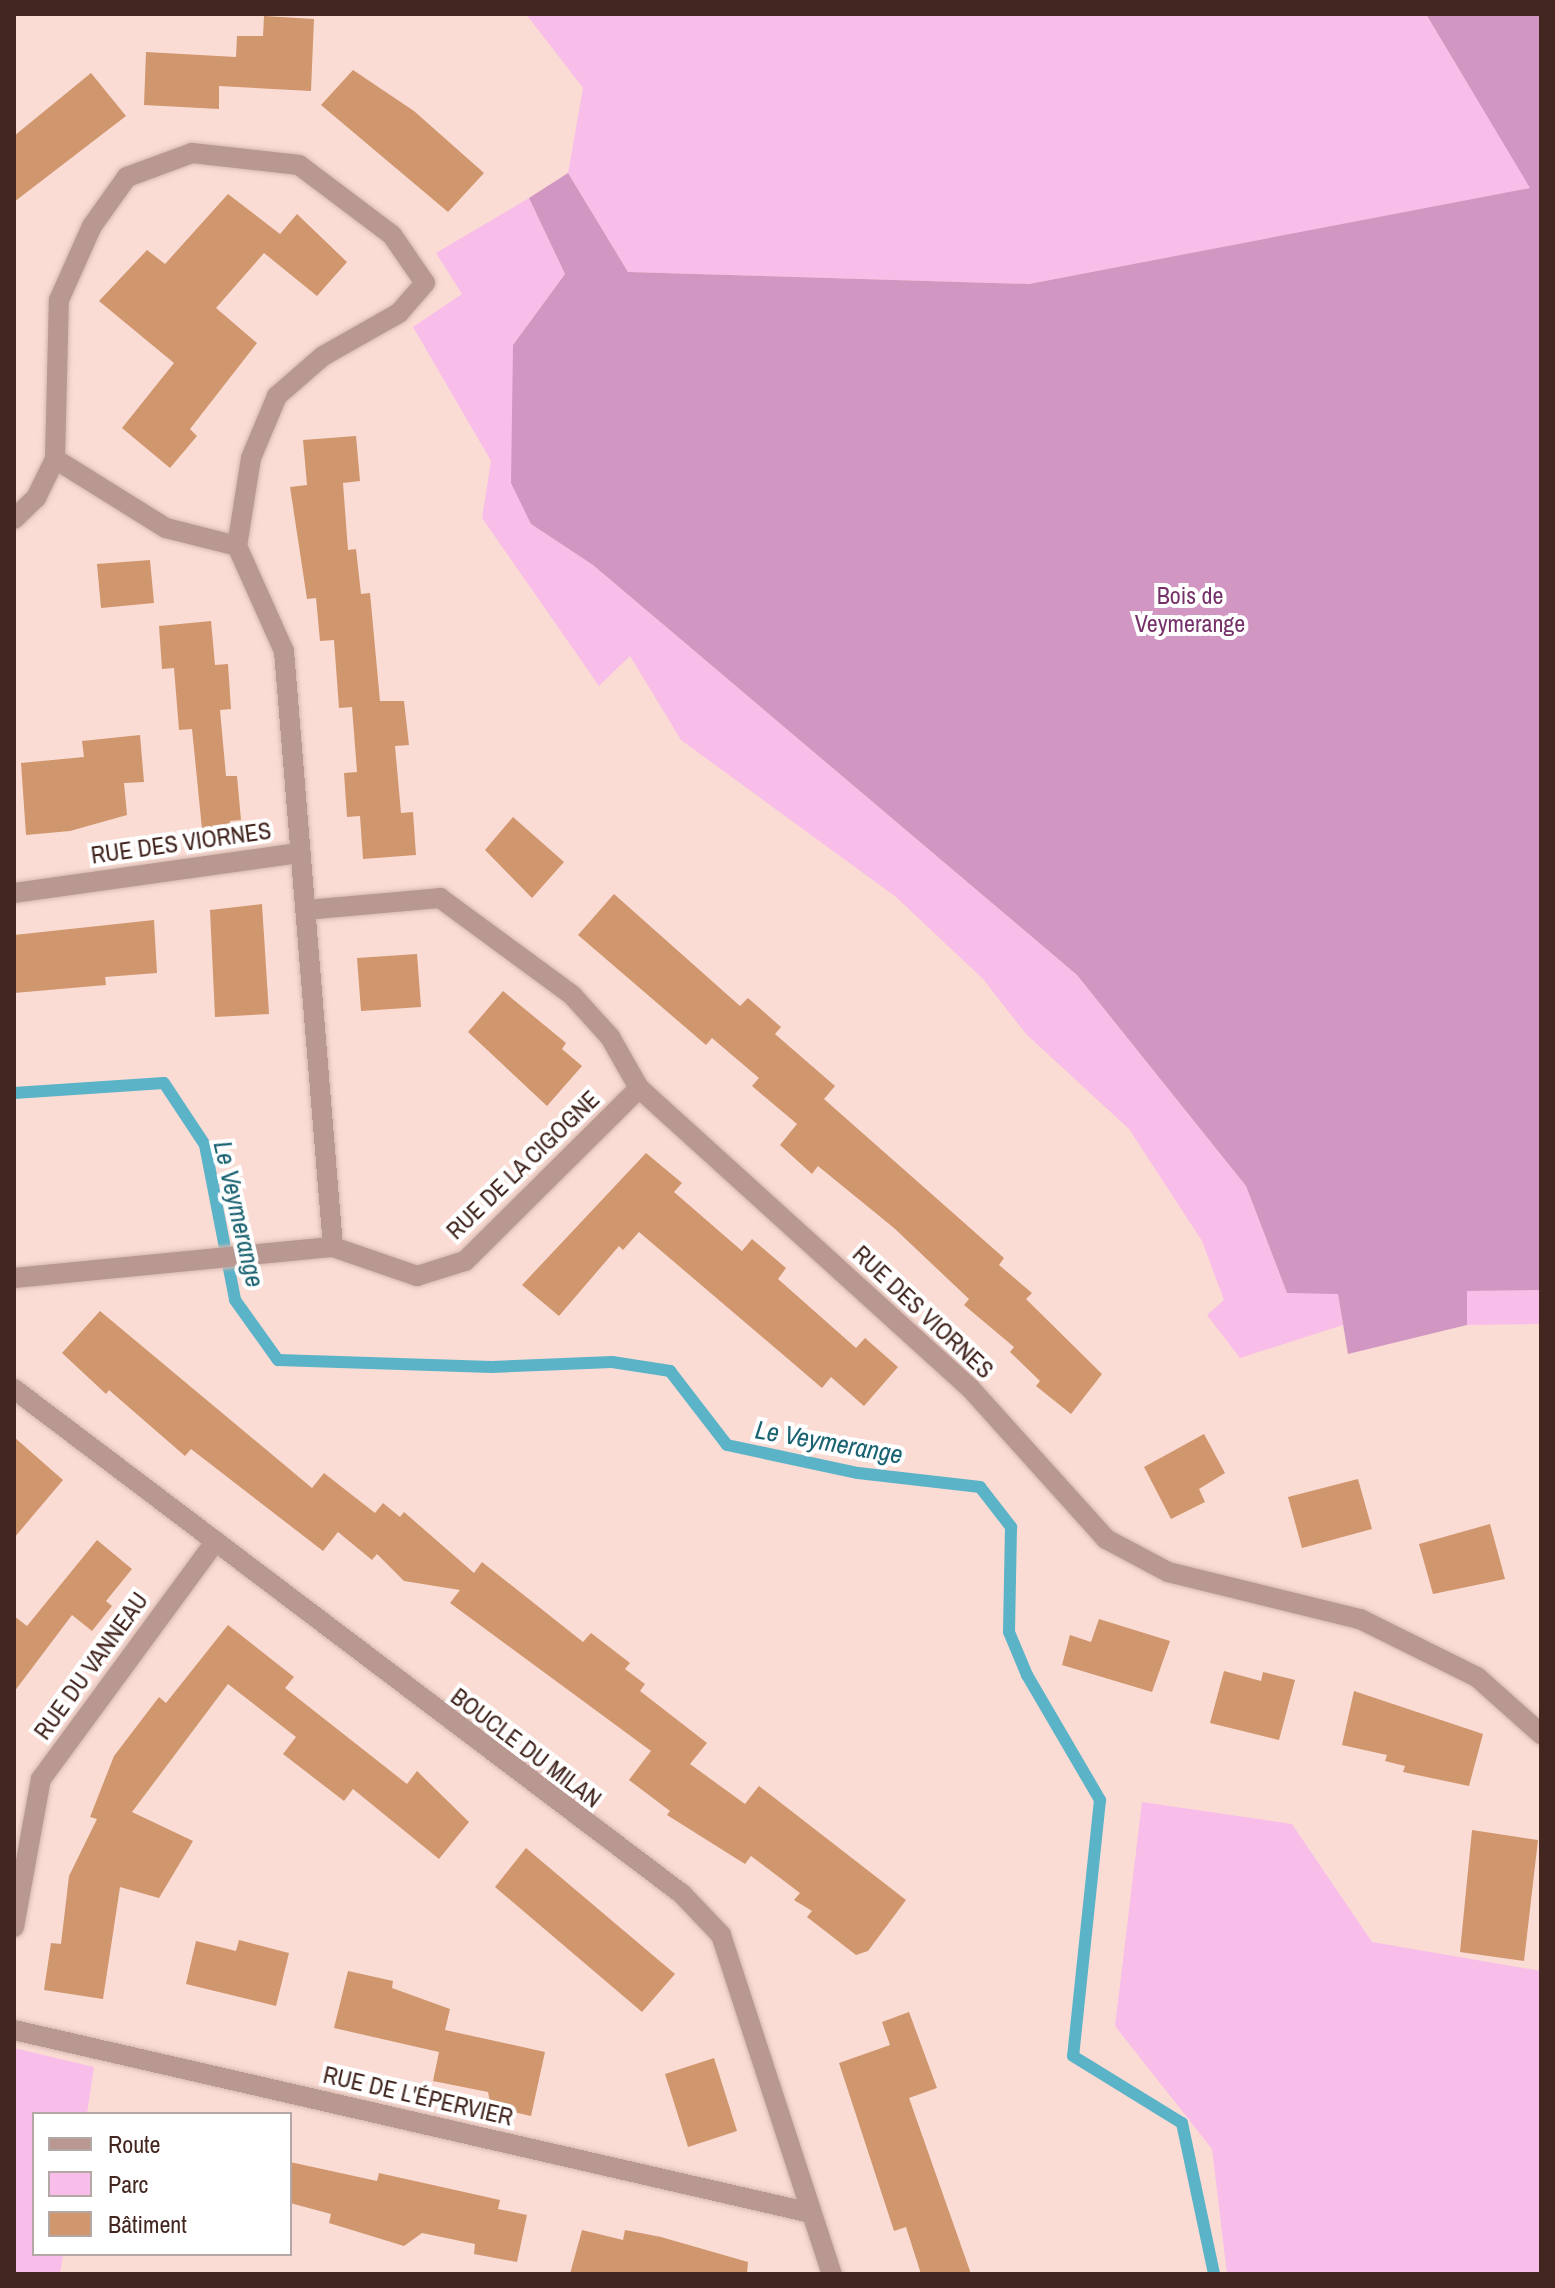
<!DOCTYPE html>
<meta charset="utf-8">
<style>
body{margin:0}
#map{position:relative;width:1555px;height:2288px;overflow:hidden;background:#fadcd4;font-family:"Archivo Narrow",sans-serif}
div>[style]{position:absolute}
[style*='--x']{left:calc(var(--x)*1px);top:calc(var(--y)*1px);width:calc(var(--w)*1px);rotate:calc(var(--a)*1deg)}
.green>*{inset:0;background:#f8bee9}
.forest>*{inset:0;background:#d197c2}
.stream>*{height:12px;margin:-6px;padding:0 6px;transform-origin:6px;border-radius:6px;background:#5bb3c8}
.building>*{inset:0;background:#d0966e}
.roads{filter:drop-shadow(0 0 2px #d5b8b0) drop-shadow(0 0 2px #d5b8b0)}
.minor>*{height:20px;margin:-10px;padding:0 10px;transform-origin:10px;border-radius:10px;background:#b89890}
span{translate:-50% -50%;white-space:nowrap;text-align:center;line-height:1.15;-webkit-text-stroke:8px #fff;paint-order:stroke}
.park-label{font-size:24px;color:#763168}
.street-label{font-size:24px;color:#42261f}
.water-label{font-size:26px;color:#1a6271;font-style:italic}
.frame{position:absolute;inset:0;border:16px solid #42261f;pointer-events:none}
.legend{position:absolute;left:32px;top:2112px;width:260px;height:144px;box-sizing:border-box;background:#fff;border:2px solid #b3a8a5;margin:0;padding:10px 14px;list-style:none;font-size:24px;color:#42261f}
.legend li{display:flex;align-items:center;gap:16px;height:40px}
.legend b{width:40px;border:2px solid #b3a8a5}
</style>
<div id="map">
<div class="green">
<div style="clip-path:polygon(526px 14px,1426px 14px,1531px 188px,1029px 284px,628px 272px,568px 173px,583px 88px)"></div>
<div style="clip-path:polygon(529px 198px,565px 274px,513px 345px,531px 524px,593px 565px,1077px 975px,1246px 1186px,1287px 1293px,1338px 1293px,1343px 1325px,1240px 1358px,1207px 1315px,1224px 1300px,1202px 1241px,1129px 1129px,1026px 1034px,983px 979px,896px 897px,681px 740px,630px 656px,599px 686px,482px 518px,491px 461px,413px 327px,462px 294px,436px 253px)"></div>
<div style="clip-path:polygon(1541px 1290px,1541px 1324px,1467px 1325px,1467px 1291px)"></div>
<div style="clip-path:polygon(1142px 1802px,1292px 1824px,1372px 1942px,1541px 1971px,1541px 2274px,1227px 2274px,1212px 2149px,1115px 2026px)"></div>
<div style="clip-path:polygon(14px 2048px,94px 2067px,87px 2114px,34px 2114px,34px 2254px,63px 2254px,60px 2274px,14px 2274px)"></div>
</div>
<div class="forest">
<div style="clip-path:polygon(1426px 14px,1541px 14px,1541px 1290px,1467px 1291px,1467px 1325px,1348px 1354px,1338px 1294px,1287px 1293px,1246px 1186px,1077px 975px,593px 565px,531px 524px,511px 483px,513px 345px,565px 274px,529px 198px,568px 173px,628px 272px,1029px 284px,1530px 188px)"></div>
</div>
<div class="stream">
<div style="--x:14;--y:1093;--w:150;--a:-3.8"></div>
<div style="--x:164;--y:1083;--w:74;--a:56.5"></div>
<div style="--x:205;--y:1145;--w:158;--a:79"></div>
<div style="--x:235;--y:1300;--w:74;--a:54.4"></div>
<div style="--x:278;--y:1360;--w:214;--a:1.9"></div>
<div style="--x:492;--y:1367;--w:120;--a:-2.4"></div>
<div style="--x:612;--y:1362;--w:59;--a:8.8"></div>
<div style="--x:670;--y:1371;--w:93;--a:52.4"></div>
<div style="--x:727;--y:1445;--w:134;--a:12.1"></div>
<div style="--x:858;--y:1473;--w:123;--a:6.5"></div>
<div style="--x:980;--y:1487;--w:51;--a:52.2"></div>
<div style="--x:1011;--y:1527;--w:105;--a:91.1"></div>
<div style="--x:1009;--y:1632;--w:47;--a:67.3"></div>
<div style="--x:1027;--y:1675;--w:145;--a:59.7"></div>
<div style="--x:1100;--y:1800;--w:257;--a:96"></div>
<div style="--x:1073;--y:2056;--w:128;--a:31.6"></div>
<div style="--x:1182;--y:2123;--w:154;--a:78"></div>
</div>
<div class="building">
<div style="clip-path:polygon(264px 16px,314px 19px,311px 91px,219px 86px,219px 109px,144px 105px,146px 52px,236px 57px,237px 36px,263px 36px)"></div>
<div style="clip-path:polygon(353px 70px,414px 111px,484px 173px,448px 212px,321px 105px)"></div>
<div style="clip-path:polygon(91px 73px,126px 116px,14px 202px,14px 136px)"></div>
<div style="clip-path:polygon(228px 194px,280px 234px,297px 214px,347px 262px,317px 296px,264px 253px,216px 308px,257px 343px,190px 429px,197px 436px,170px 468px,122px 428px,174px 363px,99px 301px,147px 250px,165px 264px)"></div>
<div style="clip-path:polygon(356px 436px,360px 481px,343px 483px,348px 550px,356px 549px,361px 594px,370px 593px,380px 701px,404px 701px,409px 745px,395px 746px,401px 813px,413px 812px,416px 855px,363px 859px,360px 816px,347px 817px,344px 773px,357px 772px,352px 707px,339px 708px,334px 640px,320px 641px,316px 598px,307px 599px,290px 487px,307px 485px,303px 440px)"></div>
<div style="clip-path:polygon(150px 560px,154px 603px,101px 608px,97px 564px)"></div>
<div style="clip-path:polygon(211px 621px,215px 665px,228px 664px,231px 709px,220px 710px,226px 776px,237px 776px,241px 820px,230px 821px,231px 836px,203px 839px,192px 729px,179px 730px,174px 668px,162px 669px,159px 626px)"></div>
<div style="clip-path:polygon(140px 735px,144px 782px,124px 783px,127px 815px,70px 831px,26px 835px,21px 763px,84px 757px,82px 741px)"></div>
<div style="clip-path:polygon(513px 817px,564px 862px,532px 898px,485px 850px)"></div>
<div style="clip-path:polygon(614px 894px,740px 1006px,748px 998px,781px 1027px,775px 1034px,835px 1086px,824px 1099px,1004px 1258px,999px 1265px,1032px 1293px,1026px 1299px,1102px 1374px,1071px 1414px,1036px 1386px,1040px 1381px,1010px 1352px,1014px 1347px,964px 1305px,969px 1299px,894px 1228px,818px 1166px,812px 1174px,780px 1145px,797px 1124px,752px 1086px,759px 1078px,712px 1038px,706px 1045px,578px 935px)"></div>
<div style="clip-path:polygon(262px 904px,269px 1014px,215px 1017px,210px 910px)"></div>
<div style="clip-path:polygon(154px 920px,157px 973px,105px 977px,106px 985px,14px 993px,14px 935px)"></div>
<div style="clip-path:polygon(417px 954px,421px 1007px,361px 1011px,357px 958px)"></div>
<div style="clip-path:polygon(503px 991px,566px 1043px,562px 1049px,582px 1066px,547px 1106px,468px 1032px)"></div>
<div style="clip-path:polygon(646px 1153px,682px 1183px,674px 1192px,742px 1251px,752px 1239px,786px 1268px,778px 1279px,856px 1348px,865px 1338px,898px 1367px,864px 1406px,831px 1377px,822px 1388px,639px 1232px,623px 1250px,619px 1246px,559px 1316px,522px 1285px)"></div>
<div style="clip-path:polygon(100px 1311px,312px 1488px,324px 1473px,375px 1513px,383px 1503px,400px 1517px,404px 1512px,474px 1573px,482px 1562px,583px 1642px,591px 1633px,630px 1663px,625px 1669px,645px 1684px,640px 1691px,707px 1743px,690px 1764px,745px 1804px,759px 1786px,906px 1900px,868px 1951px,856px 1955px,807px 1917px,812px 1911px,794px 1900px,800px 1893px,751px 1856px,745px 1864px,667px 1815px,670px 1811px,629px 1780px,651px 1751px,450px 1603px,460px 1590px,404px 1581px,377px 1554px,372px 1560px,338px 1532px,323px 1551px,191px 1449px,185px 1456px,109px 1390px,106px 1394px,62px 1353px)"></div>
<div style="clip-path:polygon(1204px 1434px,1225px 1473px,1199px 1489px,1205px 1502px,1171px 1519px,1144px 1467px)"></div>
<div style="clip-path:polygon(14px 1437px,63px 1480px,14px 1538px)"></div>
<div style="clip-path:polygon(1358px 1479px,1372px 1529px,1302px 1548px,1288px 1497px)"></div>
<div style="clip-path:polygon(1490px 1524px,1505px 1579px,1433px 1594px,1419px 1544px)"></div>
<div style="clip-path:polygon(97px 1540px,132px 1569px,106px 1601px,112px 1606px,92px 1631px,72px 1615px,14px 1692px,14px 1616px,27px 1626px)"></div>
<div style="clip-path:polygon(1099px 1619px,1170px 1641px,1152px 1692px,1062px 1665px,1070px 1635px,1091px 1642px)"></div>
<div style="clip-path:polygon(228px 1625px,294px 1677px,285px 1688px,407px 1784px,417px 1771px,469px 1822px,439px 1859px,353px 1789px,344px 1801px,283px 1754px,296px 1737px,228px 1684px,132px 1812px,193px 1841px,159px 1898px,120px 1887px,103px 1999px,44px 1990px,51px 1943px,61px 1944px,69px 1876px,97px 1819px,90px 1817px,114px 1756px,159px 1697px,166px 1703px)"></div>
<div style="clip-path:polygon(1224px 1671px,1261px 1681px,1263px 1672px,1295px 1680px,1279px 1740px,1210px 1723px)"></div>
<div style="clip-path:polygon(1354px 1691px,1483px 1734px,1469px 1786px,1403px 1772px,1405px 1766px,1385px 1761px,1387px 1755px,1342px 1745px)"></div>
<div style="clip-path:polygon(1472px 1830px,1538px 1840px,1524px 1961px,1460px 1952px)"></div>
<div style="clip-path:polygon(526px 1848px,675px 1974px,642px 2012px,495px 1887px)"></div>
<div style="clip-path:polygon(239px 1940px,289px 1953px,276px 2006px,186px 1984px,196px 1941px,236px 1951px)"></div>
<div style="clip-path:polygon(348px 1971px,393px 1981px,392px 1988px,450px 2009px,445px 2030px,545px 2052px,531px 2116px,491px 2107px,488px 2092px,433px 2081px,439px 2052px,334px 2028px)"></div>
<div style="clip-path:polygon(909px 2012px,937px 2088px,909px 2098px,971px 2274px,921px 2274px,906px 2227px,894px 2231px,839px 2063px,890px 2045px,882px 2022px)"></div>
<div style="clip-path:polygon(714px 2058px,737px 2131px,688px 2147px,665px 2074px)"></div>
<div style="clip-path:polygon(290px 2162px,377px 2181px,379px 2173px,500px 2200px,498px 2209px,527px 2215px,517px 2262px,474px 2254px,475px 2244px,422px 2233px,404px 2246px,329px 2223px,331px 2214px,290px 2203px)"></div>
<div style="clip-path:polygon(582px 2230px,623px 2240px,625px 2230px,661px 2237px,748px 2262px,747px 2274px,570px 2274px)"></div>
</div>
<div class="roads">
<div class="minor">
<div style="--x:55;--y:459;--w:131;--a:31.9"></div>
<div style="--x:166;--y:528;--w:73;--a:14.2"></div>
<div style="--x:14;--y:519;--w:30;--a:-44"></div>
<div style="--x:36;--y:498;--w:43;--a:-64"></div>
<div style="--x:55;--y:459;--w:159;--a:-88.6"></div>
<div style="--x:59;--y:300;--w:81;--a:-66"></div>
<div style="--x:92;--y:226;--w:60;--a:-54.5"></div>
<div style="--x:127;--y:177;--w:69;--a:-20.3"></div>
<div style="--x:192;--y:153;--w:108;--a:6.4"></div>
<div style="--x:299;--y:165;--w:116;--a:37"></div>
<div style="--x:392;--y:235;--w:58;--a:55.5"></div>
<div style="--x:425;--y:283;--w:40;--a:131"></div>
<div style="--x:399;--y:313;--w:87;--a:150.5"></div>
<div style="--x:323;--y:356;--w:61;--a:139"></div>
<div style="--x:277;--y:396;--w:67;--a:112.8"></div>
<div style="--x:251;--y:458;--w:89;--a:99"></div>
<div style="--x:237;--y:546;--w:115;--a:65.9"></div>
<div style="--x:284;--y:651;--w:598;--a:85.3"></div>
<div style="--x:14;--y:893;--w:288;--a:-8"></div>
<div style="--x:306;--y:910;--w:135;--a:-5.1"></div>
<div style="--x:440;--y:898;--w:164;--a:36.3"></div>
<div style="--x:572;--y:995;--w:57;--a:47.9"></div>
<div style="--x:610;--y:1037;--w:59;--a:60.4"></div>
<div style="--x:639;--y:1088;--w:448;--a:42.2"></div>
<div style="--x:971;--y:1389;--w:202;--a:48"></div>
<div style="--x:1106;--y:1539;--w:70;--a:28"></div>
<div style="--x:1168;--y:1572;--w:198;--a:13.8"></div>
<div style="--x:1360;--y:1619;--w:131;--a:26.4"></div>
<div style="--x:1477;--y:1677;--w:86;--a:41.7"></div>
<div style="--x:14;--y:1278;--w:321;--a:-5.6"></div>
<div style="--x:333;--y:1247;--w:89;--a:19"></div>
<div style="--x:417;--y:1276;--w:50;--a:-17.4"></div>
<div style="--x:465;--y:1261;--w:245;--a:-44.8"></div>
<div style="--x:14;--y:1389;--w:837;--a:37.09"></div>
<div style="--x:682;--y:1894;--w:57;--a:46.4"></div>
<div style="--x:721;--y:1935;--w:357;--a:71.9"></div>
<div style="--x:14;--y:1927;--w:150;--a:-79.7"></div>
<div style="--x:41;--y:1779;--w:295;--a:-53.7"></div>
<div style="--x:14;--y:2030;--w:818;--a:12.93"></div>
</div>
</div>
<div class="park-label">
<span style="left:1190px;top:610px">Bois de<br>Veymerange</span>
</div>
<div class="street-label">
<span style="left:181px;top:843px;rotate:-8deg">RUE DES VIORNES</span>
<span style="left:523px;top:1165px;rotate:-44deg">RUE DE LA CIGOGNE</span>
<span style="left:923px;top:1312px;rotate:43deg">RUE DES VIORNES</span>
<span style="left:91px;top:1666px;rotate:-54deg">RUE DU VANNEAU</span>
<span style="left:526px;top:1748px;rotate:37deg">BOUCLE DU MILAN</span>
<span style="left:418px;top:2096px;rotate:13deg">RUE DE L'ÉPERVIER</span>
</div>
<div class="water-label">
<span style="left:239px;top:1214px;rotate:77deg">Le Veymerange</span>
<span style="left:829px;top:1442px;rotate:10deg">Le Veymerange</span>
</div>
<div class="frame"></div>
<ul class="legend">
<li><b style="height:10px;background:#b89890"></b>Route</li>
<li><b style="height:22px;background:#f8bee9"></b>Parc</li>
<li><b style="height:22px;background:#d0966e"></b>Bâtiment</li>
</ul>
</div>
